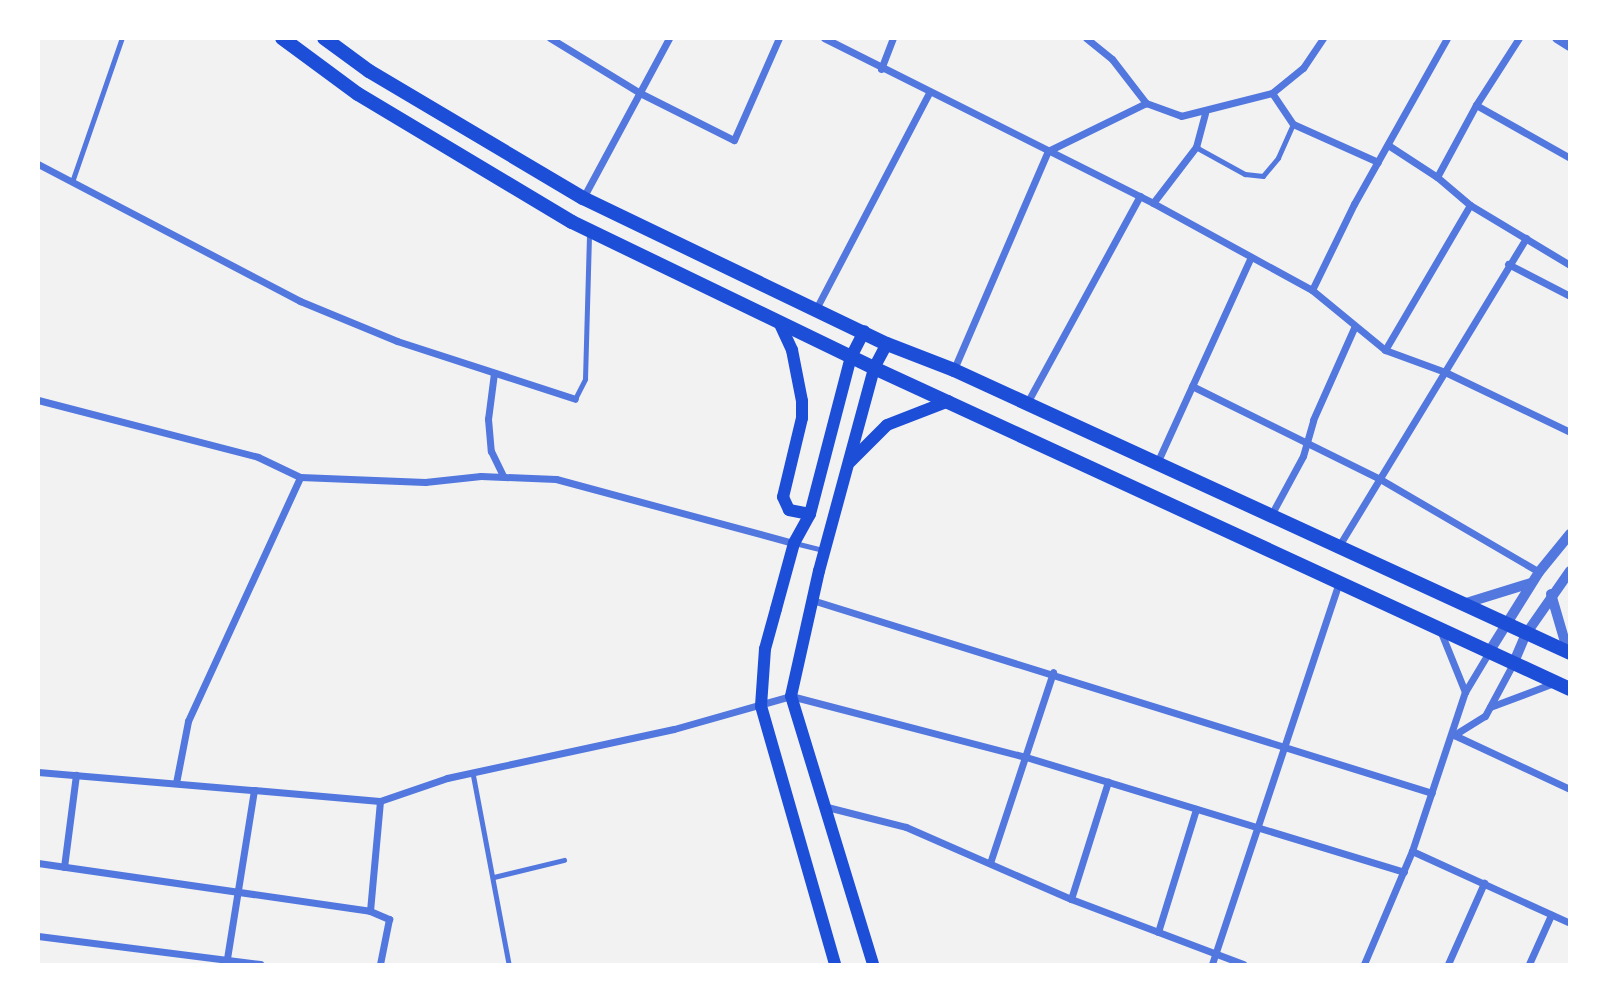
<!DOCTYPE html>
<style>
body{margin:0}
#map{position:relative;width:1608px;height:1003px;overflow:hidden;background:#f2f2f2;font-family:Overpass,sans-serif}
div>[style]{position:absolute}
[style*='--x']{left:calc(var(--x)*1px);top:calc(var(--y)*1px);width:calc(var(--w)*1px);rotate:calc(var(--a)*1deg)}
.service>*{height:4.5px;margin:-2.25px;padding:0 2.25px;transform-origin:2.25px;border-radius:2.25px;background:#5277de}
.minor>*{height:7px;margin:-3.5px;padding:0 3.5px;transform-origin:3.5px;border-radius:3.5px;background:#5277de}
.tertiary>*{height:10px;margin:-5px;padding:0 5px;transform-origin:5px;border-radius:5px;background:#5277de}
.secondary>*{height:12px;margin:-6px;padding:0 6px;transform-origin:6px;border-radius:6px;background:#1d4ed8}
.trunk>*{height:14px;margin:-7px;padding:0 7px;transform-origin:7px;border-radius:7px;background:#1d4ed8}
span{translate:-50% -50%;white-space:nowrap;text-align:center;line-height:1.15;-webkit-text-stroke:5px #fff;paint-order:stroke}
.frame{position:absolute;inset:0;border:40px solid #fff;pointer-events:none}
</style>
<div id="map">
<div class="service">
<div style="--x:1196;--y:147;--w:56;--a:28.9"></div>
<div style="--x:1245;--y:174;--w:18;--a:6"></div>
<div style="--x:1263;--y:176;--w:23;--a:-50"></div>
<div style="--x:1278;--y:158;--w:37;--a:-66"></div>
<div style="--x:72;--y:182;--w:152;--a:-70.9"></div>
<div style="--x:575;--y:399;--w:22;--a:-63"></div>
<div style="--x:585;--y:379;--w:144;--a:-88.4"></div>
<div style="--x:795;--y:543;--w:30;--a:14"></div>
<div style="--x:473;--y:773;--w:194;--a:79.3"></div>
<div style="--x:494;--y:877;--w:72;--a:-13.7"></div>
</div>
<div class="minor">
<div style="--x:550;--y:38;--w:105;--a:31.4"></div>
<div style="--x:640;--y:93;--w:105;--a:26.6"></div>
<div style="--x:734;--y:140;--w:111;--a:-66.2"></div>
<div style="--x:824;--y:38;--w:368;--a:26.6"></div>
<div style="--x:1153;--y:203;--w:181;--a:28.7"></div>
<div style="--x:1312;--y:290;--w:94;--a:39.4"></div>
<div style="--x:1385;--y:350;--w:64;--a:20.1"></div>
<div style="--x:1445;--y:372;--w:139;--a:25.6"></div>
<div style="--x:1086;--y:38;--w:33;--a:39"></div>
<div style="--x:1112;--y:59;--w:56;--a:52.3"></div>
<div style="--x:1146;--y:103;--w:37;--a:20"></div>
<div style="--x:1181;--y:116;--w:94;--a:-14.2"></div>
<div style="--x:1272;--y:93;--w:40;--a:-39"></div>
<div style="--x:1303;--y:68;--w:36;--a:-56"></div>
<div style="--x:881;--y:69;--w:33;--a:-69"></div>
<div style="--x:1272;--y:93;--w:37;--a:56"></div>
<div style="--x:1293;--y:124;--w:93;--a:24.1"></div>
<div style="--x:1476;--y:105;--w:80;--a:-57.3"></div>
<div style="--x:1388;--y:145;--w:59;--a:33.1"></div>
<div style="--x:38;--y:164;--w:296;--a:27.6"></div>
<div style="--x:300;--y:301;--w:105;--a:22.4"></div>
<div style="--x:397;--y:341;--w:187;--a:18"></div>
<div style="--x:583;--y:198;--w:182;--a:-61.7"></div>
<div style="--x:1153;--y:203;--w:71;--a:-52.5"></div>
<div style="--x:1196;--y:147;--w:35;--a:-75"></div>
<div style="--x:1470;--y:205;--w:117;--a:31"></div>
<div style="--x:1508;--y:264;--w:70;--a:27.3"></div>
<div style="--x:1312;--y:290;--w:96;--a:-64"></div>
<div style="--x:1354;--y:204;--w:190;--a:-60.7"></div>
<div style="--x:817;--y:307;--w:242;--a:-62.4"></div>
<div style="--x:1385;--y:350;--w:168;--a:-59.6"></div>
<div style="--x:1470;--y:205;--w:43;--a:-139.7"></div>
<div style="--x:1437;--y:177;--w:82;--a:-61.6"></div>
<div style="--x:1476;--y:105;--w:108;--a:29.4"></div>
<div style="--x:954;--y:369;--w:237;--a:-66.7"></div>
<div style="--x:1048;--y:151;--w:109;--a:-26.1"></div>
<div style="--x:494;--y:373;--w:46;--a:97.4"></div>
<div style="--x:488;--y:419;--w:32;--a:85"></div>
<div style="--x:491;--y:451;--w:28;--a:64"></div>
<div style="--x:1192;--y:386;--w:210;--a:26.3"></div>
<div style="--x:1380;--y:479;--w:184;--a:30.3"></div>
<div style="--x:38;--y:400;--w:227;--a:14.5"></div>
<div style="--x:258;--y:457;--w:47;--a:25.5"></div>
<div style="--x:300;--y:477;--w:125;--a:2.3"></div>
<div style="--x:425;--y:482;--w:56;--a:-6.1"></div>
<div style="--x:481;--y:476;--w:75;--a:2.3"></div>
<div style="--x:556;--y:479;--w:246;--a:15.1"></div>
<div style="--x:1027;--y:403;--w:236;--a:-61.4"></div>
<div style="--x:1157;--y:463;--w:226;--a:-65.5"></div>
<div style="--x:1270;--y:517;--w:69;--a:-61.6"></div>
<div style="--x:1303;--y:456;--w:37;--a:-74"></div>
<div style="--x:1313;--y:420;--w:101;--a:-66"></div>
<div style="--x:1337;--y:549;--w:364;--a:-58.7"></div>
<div style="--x:812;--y:600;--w:649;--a:17.29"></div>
<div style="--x:1440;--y:630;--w:67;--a:68"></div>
<div style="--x:1490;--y:707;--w:68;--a:-20.6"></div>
<div style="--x:1454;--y:735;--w:128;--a:25"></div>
<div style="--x:1454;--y:735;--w:36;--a:-32"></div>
<div style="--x:1485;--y:716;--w:61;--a:-61.8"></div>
<div style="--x:38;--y:772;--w:217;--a:4.8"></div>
<div style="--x:254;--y:790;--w:176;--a:99.1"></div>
<div style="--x:176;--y:783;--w:63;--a:-79"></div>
<div style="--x:188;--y:721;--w:268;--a:-65.3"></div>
<div style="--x:254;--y:790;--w:126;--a:5"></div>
<div style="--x:380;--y:801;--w:110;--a:95.2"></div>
<div style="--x:380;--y:801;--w:71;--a:-18.9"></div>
<div style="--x:447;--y:778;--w:232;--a:-12.2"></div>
<div style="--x:674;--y:729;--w:122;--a:-15.8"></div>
<div style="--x:791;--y:696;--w:243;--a:14.6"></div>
<div style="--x:1026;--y:757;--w:395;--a:16.9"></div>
<div style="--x:827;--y:807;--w:81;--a:14.2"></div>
<div style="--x:906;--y:827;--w:180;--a:23.6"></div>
<div style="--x:1071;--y:899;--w:184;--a:20.7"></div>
<div style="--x:1412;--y:851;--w:174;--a:24.5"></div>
<div style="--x:38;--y:863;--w:335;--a:8.2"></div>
<div style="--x:370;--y:911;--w:21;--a:23"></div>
<div style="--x:389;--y:919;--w:46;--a:101.3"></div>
<div style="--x:990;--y:863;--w:201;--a:-71.7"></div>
<div style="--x:64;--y:867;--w:93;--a:-82.6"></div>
<div style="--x:1071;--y:899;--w:123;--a:-72.5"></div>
<div style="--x:1158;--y:932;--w:129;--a:-72.8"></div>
<div style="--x:38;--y:936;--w:224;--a:7.2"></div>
<div style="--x:1212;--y:964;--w:403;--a:-71.6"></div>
<div style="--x:1364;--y:964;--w:123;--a:-67"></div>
<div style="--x:1412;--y:851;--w:168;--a:-71.6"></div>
<div style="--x:1465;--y:692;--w:47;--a:-59"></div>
<div style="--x:1448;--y:964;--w:89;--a:-66"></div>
<div style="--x:1529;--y:964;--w:54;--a:-65.8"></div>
</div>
<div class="tertiary">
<div style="--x:1557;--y:38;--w:15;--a:32"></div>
<div style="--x:1551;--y:594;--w:60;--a:73.7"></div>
<div style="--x:1463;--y:604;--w:71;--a:-17.2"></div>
<div style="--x:1489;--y:652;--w:94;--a:-58"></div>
<div style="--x:1539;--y:572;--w:49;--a:-50.8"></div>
<div style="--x:1514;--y:662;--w:30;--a:-67"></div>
<div style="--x:1526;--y:634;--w:77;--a:-55.1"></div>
</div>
<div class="secondary">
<div style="--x:779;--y:322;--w:31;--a:65"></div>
<div style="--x:792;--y:350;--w:52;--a:78.9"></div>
<div style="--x:802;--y:401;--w:17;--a:90"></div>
<div style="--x:802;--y:418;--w:81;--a:103.5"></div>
<div style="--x:783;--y:497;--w:14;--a:65"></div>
<div style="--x:789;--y:510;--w:21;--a:11"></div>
<div style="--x:850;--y:462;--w:52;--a:-45"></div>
<div style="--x:887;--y:425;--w:66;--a:-21.2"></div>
<div style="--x:835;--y:964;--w:268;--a:-106"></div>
<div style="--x:761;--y:706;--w:57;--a:-86"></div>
<div style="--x:765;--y:649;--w:41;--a:-74.6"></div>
<div style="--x:776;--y:609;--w:68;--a:-74.7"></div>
<div style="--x:794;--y:543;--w:33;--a:-61"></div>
<div style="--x:810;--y:514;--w:162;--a:-75.4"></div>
<div style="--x:851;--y:357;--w:29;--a:-63"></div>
<div style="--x:873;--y:964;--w:280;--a:-107"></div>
<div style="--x:791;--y:696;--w:128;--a:-77.4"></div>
<div style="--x:819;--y:571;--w:210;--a:-74.8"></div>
<div style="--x:874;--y:368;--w:27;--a:-62"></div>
</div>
<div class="trunk">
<div style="--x:282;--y:38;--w:94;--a:36.4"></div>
<div style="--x:358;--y:94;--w:249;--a:30.9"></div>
<div style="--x:572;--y:222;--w:335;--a:25.8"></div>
<div style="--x:874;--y:368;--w:766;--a:24.76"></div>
<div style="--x:324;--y:38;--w:56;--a:36.3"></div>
<div style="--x:369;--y:71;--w:249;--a:30.7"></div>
<div style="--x:583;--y:198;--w:337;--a:25.7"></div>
<div style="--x:887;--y:344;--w:72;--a:21.2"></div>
<div style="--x:954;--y:370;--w:678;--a:24.67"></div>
</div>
<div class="frame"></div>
</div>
